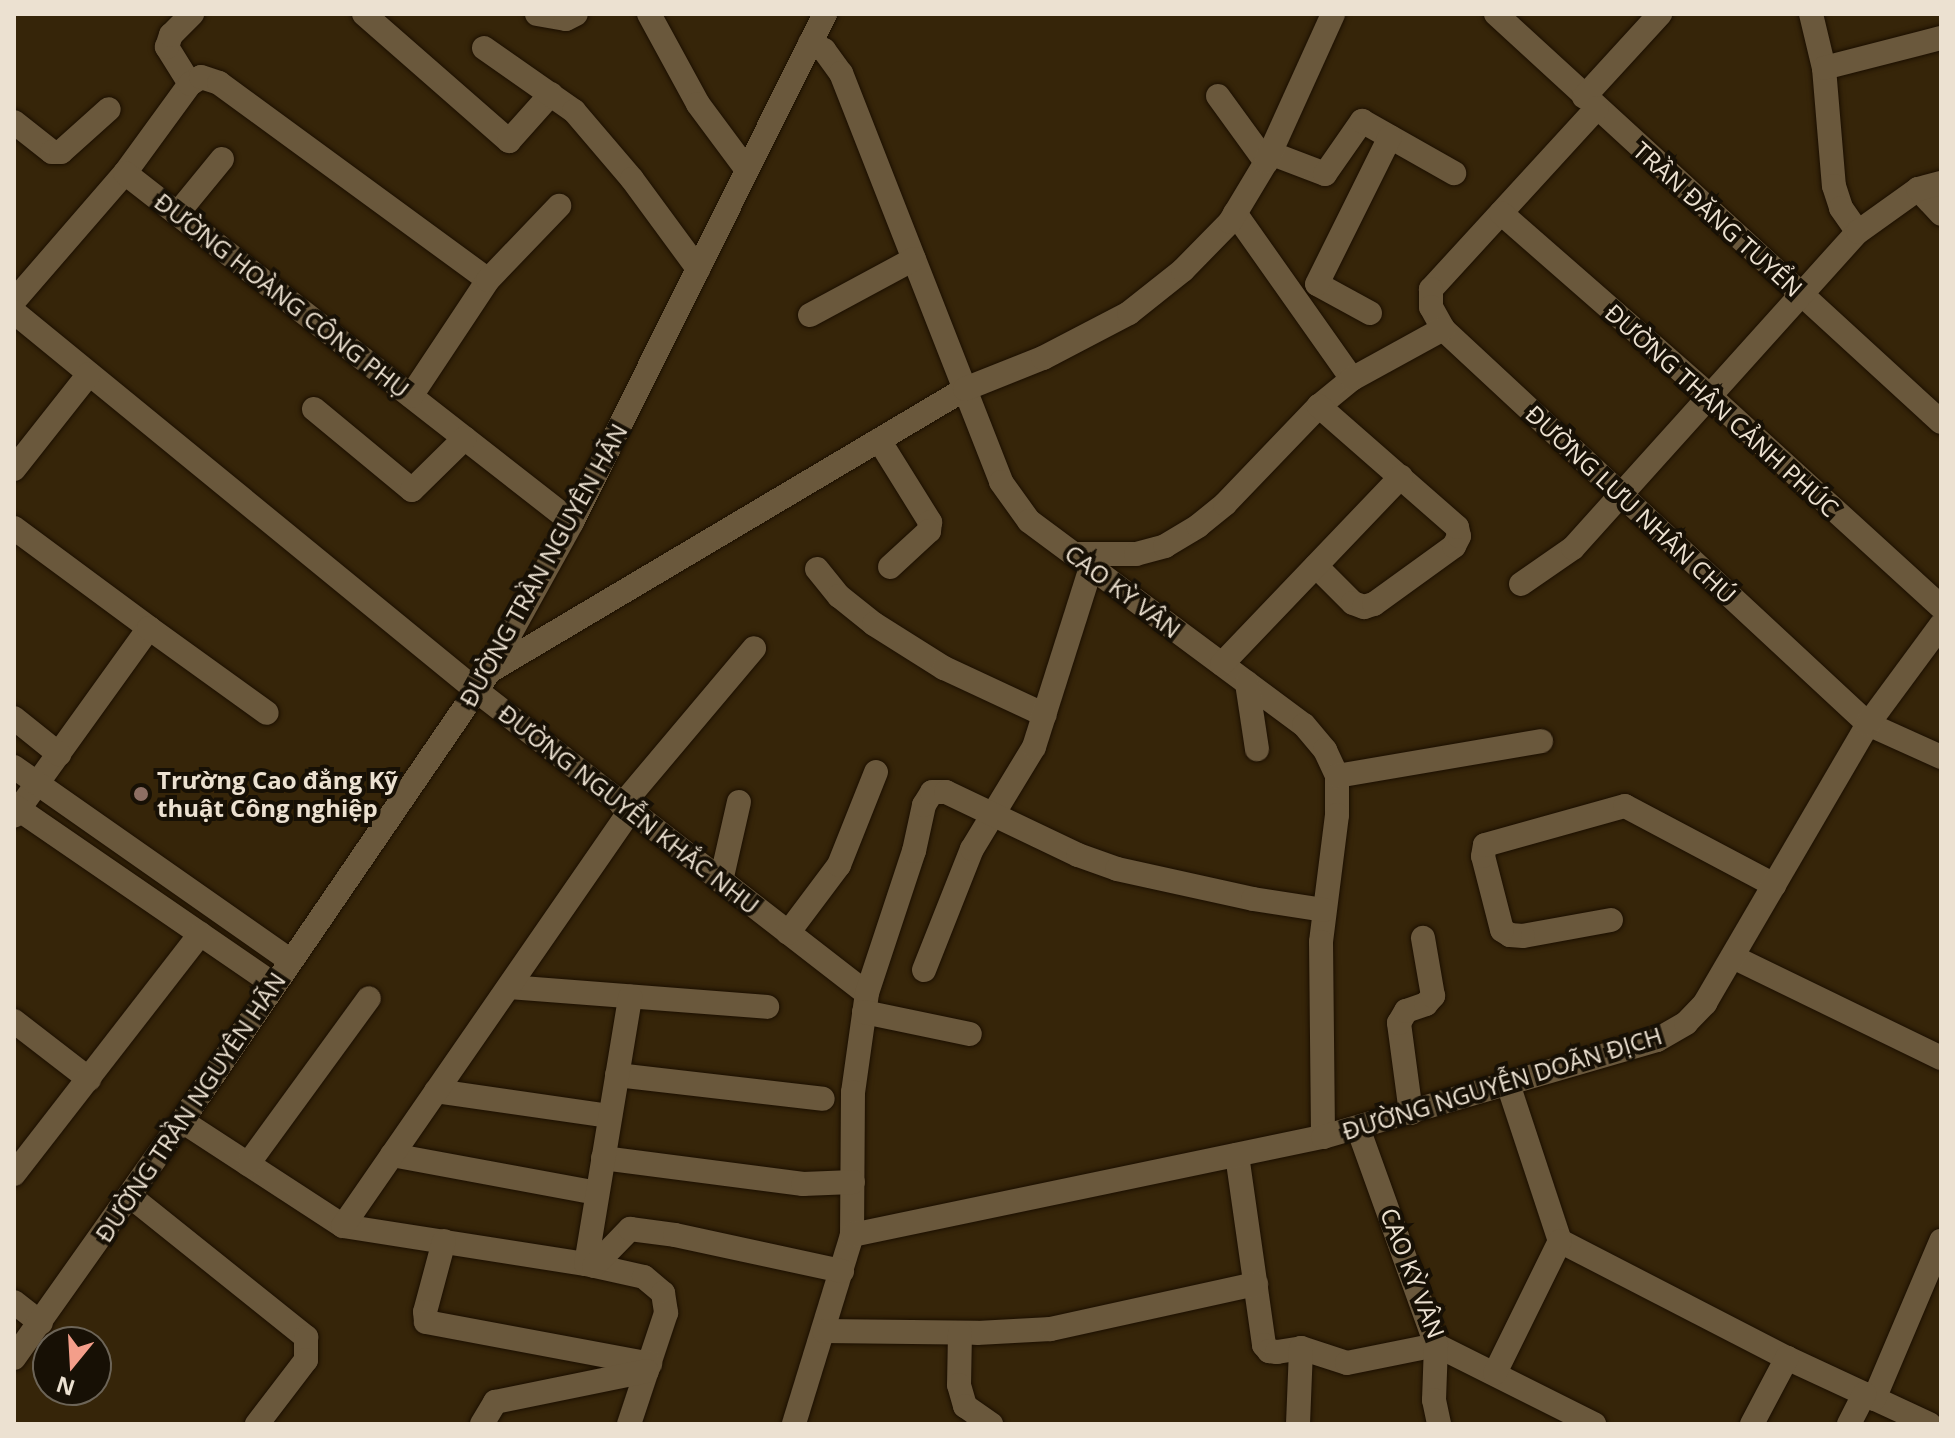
<!DOCTYPE html>
<meta charset="utf-8">
<style>
body{margin:0}
#map{position:relative;width:1955px;height:1438px;overflow:hidden;background:#362509;font-family:"Open Sans",sans-serif}
div>[style]{position:absolute}
[style*='--x']{left:calc(var(--x)*1px);top:calc(var(--y)*1px);width:calc(var(--w)*1px);rotate:calc(var(--a)*1deg)}
.roads{filter:drop-shadow(0 0 2px #1b0f00) drop-shadow(0 0 2px #1b0f00)}
.minor>*{height:24px;margin:-12px;padding:0 12px;transform-origin:12px;border-radius:12px;background:#6a583c}
.dots>*{width:22px;height:22px;translate:-50% -50%;box-sizing:border-box;border:4px solid #171005;border-radius:50%}
span{translate:-50% -50%;white-space:nowrap;text-align:center;line-height:1.15;-webkit-text-stroke:8px #171005;paint-order:stroke}
.street-label{font-size:24px;color:#ece1d1}
.poi-label{font-size:24px;color:#ece1d1;font-weight:700}
.left{translate:0 -50%;text-align:left}
.frame{position:absolute;inset:0;border:16px solid #ece1d1;pointer-events:none}
.north{position:absolute;left:32px;top:1326px;width:80px;height:80px;box-sizing:border-box;background:#171005;border:2px solid #6c6457;border-radius:50%;rotate:198deg;font-size:22px;font-weight:700;line-height:32px;text-align:center;color:#ece1d1}
.north::after{content:'';display:block;margin:auto;width:28px;height:36px;background:#f49e8a;clip-path:polygon(50% 0,100% 100%,50% 72%,0 100%)}
</style>
<div id="map">
<div class="roads">
<div class="minor">
<div style="--x:364;--y:14;--w:193;--a:41.2"></div>
<div style="--x:509;--y:141;--w:63;--a:-48.2"></div>
<div style="--x:537;--y:14;--w:29;--a:10"></div>
<div style="--x:566;--y:19;--w:11;--a:-27"></div>
<div style="--x:649;--y:14;--w:102;--a:61.4"></div>
<div style="--x:698;--y:104;--w:82;--a:53.4"></div>
<div style="--x:1496;--y:14;--w:604;--a:42.52"></div>
<div style="--x:1811;--y:14;--w:56;--a:76.5"></div>
<div style="--x:1824;--y:68;--w:118;--a:85.2"></div>
<div style="--x:1834;--y:186;--w:23;--a:72"></div>
<div style="--x:1841;--y:208;--w:29;--a:55"></div>
<div style="--x:810;--y:43;--w:16;--a:27"></div>
<div style="--x:824;--y:50;--w:29;--a:54"></div>
<div style="--x:841;--y:73;--w:439;--a:68.6"></div>
<div style="--x:1001;--y:482;--w:48;--a:54.3"></div>
<div style="--x:1029;--y:521;--w:342;--a:36.6"></div>
<div style="--x:1304;--y:725;--w:33;--a:50"></div>
<div style="--x:1325;--y:750;--w:29;--a:65"></div>
<div style="--x:1337;--y:776;--w:39;--a:90"></div>
<div style="--x:1337;--y:815;--w:128;--a:97.2"></div>
<div style="--x:1321;--y:942;--w:195;--a:89.4"></div>
<div style="--x:484;--y:48;--w:110;--a:35"></div>
<div style="--x:574;--y:111;--w:89;--a:49.5"></div>
<div style="--x:632;--y:179;--w:112;--a:53.7"></div>
<div style="--x:1824;--y:68;--w:121;--a:-14.4"></div>
<div style="--x:190;--y:84;--w:44;--a:-121.9"></div>
<div style="--x:167;--y:47;--w:13;--a:-72"></div>
<div style="--x:171;--y:35;--w:30;--a:-45"></div>
<div style="--x:1218;--y:96;--w:82;--a:54"></div>
<div style="--x:1584;--y:97;--w:113;--a:-47.5"></div>
<div style="--x:1597;--y:108;--w:246;--a:132.5"></div>
<div style="--x:1431;--y:289;--w:18;--a:90"></div>
<div style="--x:1431;--y:307;--w:25;--a:61"></div>
<div style="--x:1443;--y:329;--w:580;--a:42.9"></div>
<div style="--x:1868;--y:724;--w:80;--a:24.3"></div>
<div style="--x:14;--y:122;--w:48;--a:38.3"></div>
<div style="--x:52;--y:152;--w:9;--a:0"></div>
<div style="--x:61;--y:152;--w:64;--a:-41.9"></div>
<div style="--x:1270;--y:153;--w:59;--a:20.9"></div>
<div style="--x:1325;--y:174;--w:65;--a:-55.1"></div>
<div style="--x:1362;--y:121;--w:106;--a:29.5"></div>
<div style="--x:125;--y:173;--w:110;--a:-53.9"></div>
<div style="--x:190;--y:84;--w:13;--a:-32"></div>
<div style="--x:201;--y:77;--w:19;--a:18"></div>
<div style="--x:219;--y:83;--w:333;--a:36.2"></div>
<div style="--x:1918;--y:189;--w:34;--a:47"></div>
<div style="--x:1235;--y:213;--w:203;--a:54.8"></div>
<div style="--x:1501;--y:213;--w:279;--a:41.2"></div>
<div style="--x:1711;--y:397;--w:311;--a:42.4"></div>
<div style="--x:177;--y:214;--w:71;--a:-50.7"></div>
<div style="--x:14;--y:301;--w:169;--a:-49.1"></div>
<div style="--x:125;--y:173;--w:567;--a:37.98"></div>
<div style="--x:14;--y:312;--w:598;--a:39.3"></div>
<div style="--x:477;--y:691;--w:493;--a:37.8"></div>
<div style="--x:867;--y:993;--w:100;--a:98"></div>
<div style="--x:853;--y:1092;--w:143;--a:90.4"></div>
<div style="--x:852;--y:1235;--w:198;--a:107.1"></div>
<div style="--x:1370;--y:313;--w:60;--a:-151.3"></div>
<div style="--x:1317;--y:284;--w:164;--a:-63.6"></div>
<div style="--x:810;--y:315;--w:118;--a:-28.3"></div>
<div style="--x:411;--y:396;--w:139;--a:-56.4"></div>
<div style="--x:488;--y:280;--w:103;--a:-46.2"></div>
<div style="--x:314;--y:409;--w:127;--a:39.6"></div>
<div style="--x:412;--y:490;--w:74;--a:-44.5"></div>
<div style="--x:879;--y:440;--w:97;--a:58.1"></div>
<div style="--x:930;--y:522;--w:9;--a:96"></div>
<div style="--x:929;--y:531;--w:53;--a:137.3"></div>
<div style="--x:14;--y:469;--w:121;--a:-51.7"></div>
<div style="--x:14;--y:528;--w:168;--a:36.5"></div>
<div style="--x:149;--y:628;--w:231;--a:125.7"></div>
<div style="--x:1074;--y:554;--w:62;--a:0"></div>
<div style="--x:1136;--y:554;--w:30;--a:-15"></div>
<div style="--x:1165;--y:546;--w:39;--a:-31"></div>
<div style="--x:1198;--y:526;--w:35;--a:-39"></div>
<div style="--x:1225;--y:504;--w:136;--a:-46.2"></div>
<div style="--x:1319;--y:406;--w:43;--a:-39.3"></div>
<div style="--x:1352;--y:379;--w:104;--a:-28.8"></div>
<div style="--x:1316;--y:566;--w:52;--a:45"></div>
<div style="--x:1353;--y:603;--w:12;--a:20"></div>
<div style="--x:1364;--y:607;--w:10;--a:-17"></div>
<div style="--x:1374;--y:604;--w:99;--a:-35.9"></div>
<div style="--x:1454;--y:546;--w:11;--a:-63"></div>
<div style="--x:1459;--y:536;--w:9;--a:-103"></div>
<div style="--x:1457;--y:527;--w:184;--a:-138.8"></div>
<div style="--x:817;--y:569;--w:35;--a:51"></div>
<div style="--x:839;--y:596;--w:45;--a:38.7"></div>
<div style="--x:874;--y:624;--w:83;--a:32.2"></div>
<div style="--x:944;--y:668;--w:111;--a:25"></div>
<div style="--x:1521;--y:584;--w:63;--a:-34.7"></div>
<div style="--x:1573;--y:548;--w:426;--a:-48"></div>
<div style="--x:1858;--y:232;--w:74;--a:-35.6"></div>
<div style="--x:1918;--y:189;--w:24;--a:-15"></div>
<div style="--x:149;--y:628;--w:145;--a:35.8"></div>
<div style="--x:1222;--y:664;--w:259;--a:-46.3"></div>
<div style="--x:490;--y:671;--w:552;--a:-30.7"></div>
<div style="--x:965;--y:389;--w:84;--a:-21.7"></div>
<div style="--x:1043;--y:358;--w:97;--a:-27.6"></div>
<div style="--x:1129;--y:313;--w:69;--a:-38.5"></div>
<div style="--x:1183;--y:270;--w:67;--a:-45.6"></div>
<div style="--x:1230;--y:222;--w:70;--a:-59"></div>
<div style="--x:1266;--y:162;--w:162;--a:-65.6"></div>
<div style="--x:1247;--y:683;--w:67;--a:81.4"></div>
<div style="--x:14;--y:718;--w:58;--a:38.7"></div>
<div style="--x:14;--y:767;--w:337;--a:35"></div>
<div style="--x:1337;--y:776;--w:207;--a:-9.7"></div>
<div style="--x:622;--y:805;--w:205;--a:-49.9"></div>
<div style="--x:14;--y:806;--w:316;--a:34.5"></div>
<div style="--x:721;--y:881;--w:81;--a:-77.2"></div>
<div style="--x:1611;--y:920;--w:89;--a:169.7"></div>
<div style="--x:1523;--y:936;--w:13;--a:-176"></div>
<div style="--x:1510;--y:935;--w:9;--a:-148"></div>
<div style="--x:1502;--y:930;--w:76;--a:-104.4"></div>
<div style="--x:1483;--y:856;--w:11;--a:-80"></div>
<div style="--x:1485;--y:845;--w:145;--a:-15.6"></div>
<div style="--x:1625;--y:806;--w:169;--a:27.9"></div>
<div style="--x:788;--y:933;--w:85;--a:-53.1"></div>
<div style="--x:839;--y:865;--w:100;--a:-68.3"></div>
<div style="--x:1733;--y:957;--w:231;--a:25.9"></div>
<div style="--x:924;--y:970;--w:130;--a:-68.4"></div>
<div style="--x:972;--y:849;--w:119;--a:-58.7"></div>
<div style="--x:1034;--y:747;--w:189;--a:-72.4"></div>
<div style="--x:509;--y:987;--w:259;--a:4.4"></div>
<div style="--x:867;--y:993;--w:150;--a:-71.7"></div>
<div style="--x:914;--y:851;--w:47;--a:-77.7"></div>
<div style="--x:924;--y:805;--w:15;--a:-58"></div>
<div style="--x:932;--y:792;--w:14;--a:0"></div>
<div style="--x:946;--y:792;--w:146;--a:25.5"></div>
<div style="--x:1078;--y:855;--w:41;--a:19.7"></div>
<div style="--x:1117;--y:869;--w:139;--a:12.4"></div>
<div style="--x:1253;--y:899;--w:72;--a:8.8"></div>
<div style="--x:864;--y:1012;--w:108;--a:11.7"></div>
<div style="--x:14;--y:1021;--w:95;--a:37.7"></div>
<div style="--x:617;--y:1075;--w:207;--a:6.6"></div>
<div style="--x:1508;--y:1084;--w:165;--a:71.7"></div>
<div style="--x:1560;--y:1241;--w:255;--a:27.3"></div>
<div style="--x:1787;--y:1358;--w:157;--a:24.9"></div>
<div style="--x:436;--y:1091;--w:176;--a:8.2"></div>
<div style="--x:1411;--y:1113;--w:91;--a:-97.6"></div>
<div style="--x:1399;--y:1023;--w:14;--a:-60"></div>
<div style="--x:1406;--y:1011;--w:21;--a:-19"></div>
<div style="--x:1426;--y:1004;--w:11;--a:-49"></div>
<div style="--x:1433;--y:996;--w:59;--a:-99.8"></div>
<div style="--x:182;--y:1121;--w:192;--a:33.1"></div>
<div style="--x:343;--y:1226;--w:246;--a:8.9"></div>
<div style="--x:586;--y:1264;--w:59;--a:12.6"></div>
<div style="--x:644;--y:1277;--w:25;--a:40"></div>
<div style="--x:663;--y:1293;--w:20;--a:81"></div>
<div style="--x:666;--y:1313;--w:117;--a:108.4"></div>
<div style="--x:1358;--y:1128;--w:231;--a:70.2"></div>
<div style="--x:1436;--y:1345;--w:177;--a:26.6"></div>
<div style="--x:392;--y:1155;--w:208;--a:10.5"></div>
<div style="--x:1237;--y:1155;--w:192;--a:81.9"></div>
<div style="--x:1264;--y:1345;--w:8;--a:50"></div>
<div style="--x:1269;--y:1351;--w:8;--a:7"></div>
<div style="--x:1277;--y:1352;--w:24;--a:-9"></div>
<div style="--x:1301;--y:1348;--w:48;--a:18.1"></div>
<div style="--x:1347;--y:1363;--w:91;--a:-11.4"></div>
<div style="--x:1436;--y:1345;--w:55;--a:92.1"></div>
<div style="--x:1434;--y:1400;--w:25;--a:78"></div>
<div style="--x:603;--y:1158;--w:202;--a:7.4"></div>
<div style="--x:803;--y:1184;--w:50;--a:-2.3"></div>
<div style="--x:248;--y:1164;--w:205;--a:-53.9"></div>
<div style="--x:14;--y:1174;--w:304;--a:-52.2"></div>
<div style="--x:130;--y:1196;--w:226;--a:38.7"></div>
<div style="--x:306;--y:1337;--w:23;--a:90"></div>
<div style="--x:306;--y:1360;--w:81;--a:127.4"></div>
<div style="--x:343;--y:1226;--w:505;--a:-55.33"></div>
<div style="--x:852;--y:1235;--w:481;--a:-11.8"></div>
<div style="--x:1323;--y:1137;--w:348;--a:-16.2"></div>
<div style="--x:1657;--y:1040;--w:34;--a:-30"></div>
<div style="--x:1686;--y:1023;--w:28;--a:-46"></div>
<div style="--x:1705;--y:1003;--w:323;--a:-59.7"></div>
<div style="--x:1868;--y:724;--w:123;--a:-53.6"></div>
<div style="--x:444;--y:1241;--w:73;--a:105"></div>
<div style="--x:425;--y:1312;--w:10;--a:84"></div>
<div style="--x:426;--y:1322;--w:228;--a:10.6"></div>
<div style="--x:586;--y:1264;--w:271;--a:-80.6"></div>
<div style="--x:594;--y:1266;--w:52;--a:-45.8"></div>
<div style="--x:630;--y:1229;--w:45;--a:7.6"></div>
<div style="--x:675;--y:1235;--w:171;--a:12.2"></div>
<div style="--x:14;--y:1302;--w:34;--a:38"></div>
<div style="--x:824;--y:1331;--w:153;--a:0.7"></div>
<div style="--x:977;--y:1333;--w:74;--a:-3.1"></div>
<div style="--x:1051;--y:1329;--w:210;--a:-12.4"></div>
<div style="--x:960;--y:1333;--w:52;--a:91.1"></div>
<div style="--x:959;--y:1385;--w:22;--a:74"></div>
<div style="--x:965;--y:1406;--w:32;--a:35"></div>
<div style="--x:14;--y:1358;--w:291;--a:-54.7"></div>
<div style="--x:182;--y:1121;--w:544;--a:-55.64"></div>
<div style="--x:489;--y:672;--w:171;--a:-61"></div>
<div style="--x:572;--y:522;--w:568;--a:-63.53"></div>
<div style="--x:1495;--y:1373;--w:147;--a:-63.8"></div>
<div style="--x:1874;--y:1399;--w:172;--a:-67"></div>
<div style="--x:482;--y:1424;--w:26;--a:-59"></div>
<div style="--x:495;--y:1402;--w:155;--a:-11.5"></div>
<div style="--x:1298;--y:1424;--w:76;--a:-87.7"></div>
<div style="--x:1752;--y:1424;--w:75;--a:-62.1"></div>
<div style="--x:1849;--y:1424;--w:34;--a:-63"></div>
</div>
</div>
<div class="dots">
<div style="left:141px;top:794px;background:#8d6e63"></div>
</div>
<div class="street-label">
<span style="left:1718px;top:219px;rotate:42deg">TRẦN ĐĂNG TUYỂN</span>
<span style="left:282px;top:295px;rotate:38deg">ĐƯỜNG HOÀNG CÔNG PHỤ</span>
<span style="left:1722px;top:410px;rotate:42deg">ĐƯỜNG THÂN CẢNH PHÚC</span>
<span style="left:1631px;top:504px;rotate:43deg">ĐƯỜNG LƯU NHÂN CHÚ</span>
<span style="left:543px;top:565px;rotate:-61deg">ĐƯỜNG TRẦN NGUYÊN HÃN</span>
<span style="left:1123px;top:591px;rotate:37deg">CAO KỲ VÂN</span>
<span style="left:629px;top:809px;rotate:38deg">ĐƯỜNG NGUYỄN KHẮC NHU</span>
<span style="left:1502px;top:1083px;rotate:-17deg">ĐƯỜNG NGUYỄN DOÃN ĐỊCH</span>
<span style="left:190px;top:1107px;rotate:-56deg">ĐƯỜNG TRẦN NGUYÊN HÃN</span>
<span style="left:1413px;top:1273px;rotate:69deg">CAO KỲ VÂN</span>
</div>
<div class="poi-label">
<span class="left" style="left:157px;top:794px">Trường Cao đẳng Kỹ<br>thuật Công nghiệp</span>
</div>
<div class="frame"></div>
<div class="north">N</div>
</div>
